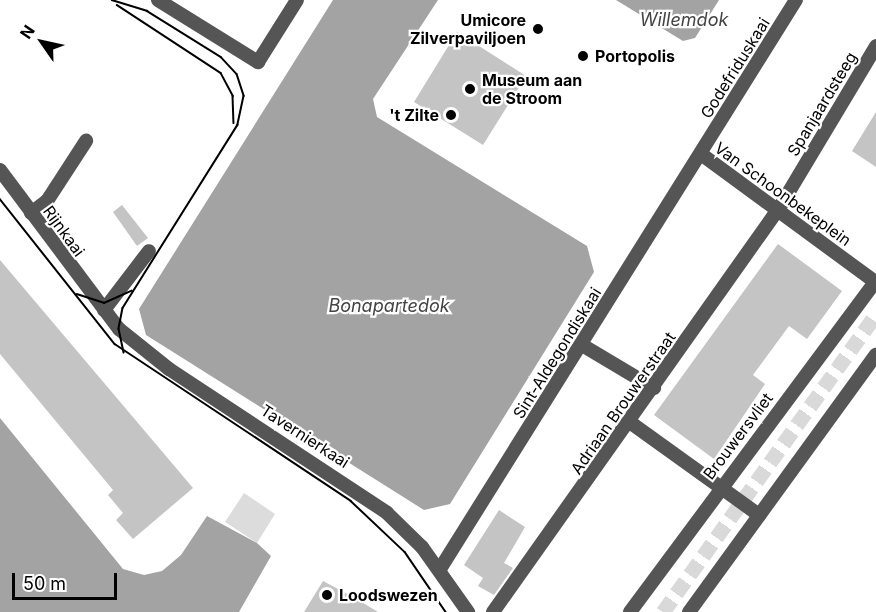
<!DOCTYPE html>
<style>
body{margin:0}
#map{position:relative;width:876px;height:612px;overflow:hidden;background:#fff;font-family:Inter,sans-serif}
div>[style]{position:absolute}
[style*='--x']{left:calc(var(--x)*1px);top:calc(var(--y)*1px);width:calc(var(--w)*1px);rotate:calc(var(--a)*1deg)}
.green>*{inset:0;background:#dcdcdc}
.water>*{inset:0;background:#a3a3a3}
.building>*{inset:0;background:#c4c4c4}
.major-tunnel>*{height:15px;margin-top:-7.5px;transform-origin:0;background:repeating-linear-gradient(90deg,#d9d9d9 0 15px,transparent 0 23px)}
.minor>*{height:14px;margin:-7px;padding:0 7px;transform-origin:7px;border-radius:7px;background:#555}
.tram>*{height:1.5px;margin:-0.75px;padding:0 0.75px;transform-origin:0.75px;border-radius:0.75px;background:#000}
.dots>*{width:16px;height:16px;translate:-50% -50%;box-sizing:border-box;border:3px solid #fff;border-radius:50%}
span{translate:-50% -50%;white-space:nowrap;text-align:center;line-height:1.15;-webkit-text-stroke:4.5px #fff;paint-order:stroke}
.poi-label{font-size:16px;color:#000;font-weight:700}
.right{translate:-100% -50%;text-align:right}
.left{translate:0 -50%;text-align:left}
.street-label{font-size:16px;color:#000}
.water-label{font-size:18px;color:#444;font-style:italic}
.north{position:absolute;left:12px;top:12px;width:60px;height:60px;-webkit-text-stroke:4px #fff;paint-order:stroke;rotate:304deg;font-size:16px;font-weight:700;line-height:24px;text-align:center;color:#000}
.north::after{content:'';display:block;margin:auto;width:21px;height:27px;background:#000;clip-path:polygon(50% 0,100% 100%,50% 72%,0 100%)}
.scale{position:absolute;left:12px;top:573px;width:105px;height:27px;box-sizing:border-box;border:3px solid #000;border-top:0;padding-left:8px;font-size:18px;line-height:21px;white-space:nowrap;color:#000;-webkit-text-stroke:4px #fff;paint-order:stroke}
</style>
<div id="map">
<div class="green">
<div style="clip-path:polygon(244px 493px,275px 514px,257px 543px,225px 522px)"></div>
</div>
<div class="water">
<div style="clip-path:polygon(333px 0,438px 0,373px 99px,377px 117px,587px 246px,594px 272px,450px 504px,424px 510px,146px 335px,139px 309px)"></div>
<div style="clip-path:polygon(616px 0,719px 0,695px 38px,683px 41px)"></div>
<div style="clip-path:polygon(0 418px,123px 569px,144px 575px,162px 571px,181px 555px,207px 516px,257px 543px,271px 556px,239px 612px,0 612px)"></div>
</div>
<div class="building">
<div style="clip-path:polygon(457px 32px,526px 76px,483px 145px,414px 102px)"></div>
<div style="clip-path:polygon(876px 112px,876px 167px,852px 151px)"></div>
<div style="clip-path:polygon(122px 205px,148px 238px,137px 246px,113px 212px)"></div>
<div style="clip-path:polygon(778px 244px,842px 291px,807px 339px,789px 326px,753px 375px,765px 384px,714px 459px,654px 415px)"></div>
<div style="clip-path:polygon(0 260px,193px 488px,133px 539px,116px 520px,123px 513px,108px 495px,113px 490px,0 354px)"></div>
<div style="clip-path:polygon(499px 510px,525px 527px,504px 563px,513px 568px,494px 595px,478px 586px,483px 578px,464px 565px)"></div>
<div style="clip-path:polygon(323px 581px,355px 598px,378px 612px,304px 612px)"></div>
</div>
<div class="major-tunnel">
<div style="--x:663;--y:612;--w:365;--a:-54.4"></div>
</div>
<div class="minor">
<div style="--x:158;--y:0;--w:118;--a:31.8"></div>
<div style="--x:258;--y:62;--w:73;--a:-57.8"></div>
<div style="--x:701;--y:154;--w:216;--a:36.3"></div>
<div style="--x:0;--y:170;--w:199;--a:53.2"></div>
<div style="--x:119;--y:329;--w:64;--a:38.7"></div>
<div style="--x:169;--y:369;--w:261;--a:33.4"></div>
<div style="--x:387;--y:513;--w:49;--a:44.2"></div>
<div style="--x:422;--y:547;--w:80;--a:54.7"></div>
<div style="--x:31;--y:213;--w:20;--a:-37"></div>
<div style="--x:47;--y:201;--w:72;--a:-57"></div>
<div style="--x:104;--y:310;--w:74;--a:-52.7"></div>
<div style="--x:582;--y:345;--w:84;--a:30.8"></div>
<div style="--x:631;--y:423;--w:158;--a:35.7"></div>
<div style="--x:440;--y:569;--w:671;--a:-57.97"></div>
<div style="--x:493;--y:612;--w:493;--a:-54.7"></div>
<div style="--x:778;--y:210;--w:191;--a:-59.1"></div>
<div style="--x:630;--y:612;--w:412;--a:-53.4"></div>
<div style="--x:689;--y:612;--w:318;--a:-54"></div>
</div>
<div class="tram">
<div style="--x:112;--y:0;--w:37;--a:17"></div>
<div style="--x:147;--y:11;--w:87;--a:31.9"></div>
<div style="--x:221;--y:57;--w:23;--a:47"></div>
<div style="--x:237;--y:74;--w:23;--a:72"></div>
<div style="--x:244;--y:96;--w:30;--a:102"></div>
<div style="--x:238;--y:125;--w:216;--a:122.1"></div>
<div style="--x:123;--y:308;--w:21;--a:101"></div>
<div style="--x:119;--y:329;--w:24;--a:78"></div>
<div style="--x:117;--y:5;--w:124;--a:33.2"></div>
<div style="--x:221;--y:73;--w:26;--a:62"></div>
<div style="--x:233;--y:96;--w:27;--a:88"></div>
<div style="--x:0;--y:199;--w:185;--a:51.6"></div>
<div style="--x:115;--y:344;--w:283;--a:33.6"></div>
<div style="--x:351;--y:501;--w:74;--a:43.4"></div>
<div style="--x:405;--y:552;--w:73;--a:55.7"></div>
<div style="--x:77;--y:294;--w:28;--a:18"></div>
<div style="--x:104;--y:303;--w:30;--a:-24"></div>
</div>
<div class="dots">
<div style="left:538px;top:29px;background:#000"></div>
<div style="left:583px;top:56px;background:#000"></div>
<div style="left:470px;top:89px;background:#000"></div>
<div style="left:451px;top:115px;background:#000"></div>
<div style="left:327px;top:595px;background:#000"></div>
</div>
<div class="poi-label">
<span class="right" style="left:526px;top:29px">Umicore<br>Zilverpaviljoen</span>
<span class="left" style="left:595px;top:56px">Portopolis</span>
<span class="left" style="left:482px;top:89px">Museum aan<br>de Stroom</span>
<span class="right" style="left:439px;top:115px">'t Zilte</span>
<span class="left" style="left:339px;top:595px">Loodswezen</span>
</div>
<div class="street-label">
<span style="left:735px;top:68px;rotate:-58deg">Godefriduskaai</span>
<span style="left:822px;top:104px;rotate:-59deg">Spanjaardsteeg</span>
<span style="left:783px;top:194px;rotate:36deg">Van Schoonbekeplein</span>
<span style="left:64px;top:231px;rotate:54deg">Rijnkaai</span>
<span style="left:557px;top:353px;rotate:-58deg">Sint-Aldegondiskaai</span>
<span style="left:623px;top:403px;rotate:-55deg">Adriaan Brouwerstraat</span>
<span style="left:305px;top:436px;rotate:33deg">Tavernierkaai</span>
<span style="left:738px;top:436px;rotate:-53deg">Brouwersvliet</span>
</div>
<div class="water-label">
<span style="left:684px;top:20px">Willemdok</span>
<span style="left:389px;top:306px">Bonapartedok</span>
</div>
<div class="north">N</div>
<div class="scale">50 m</div>
</div>
